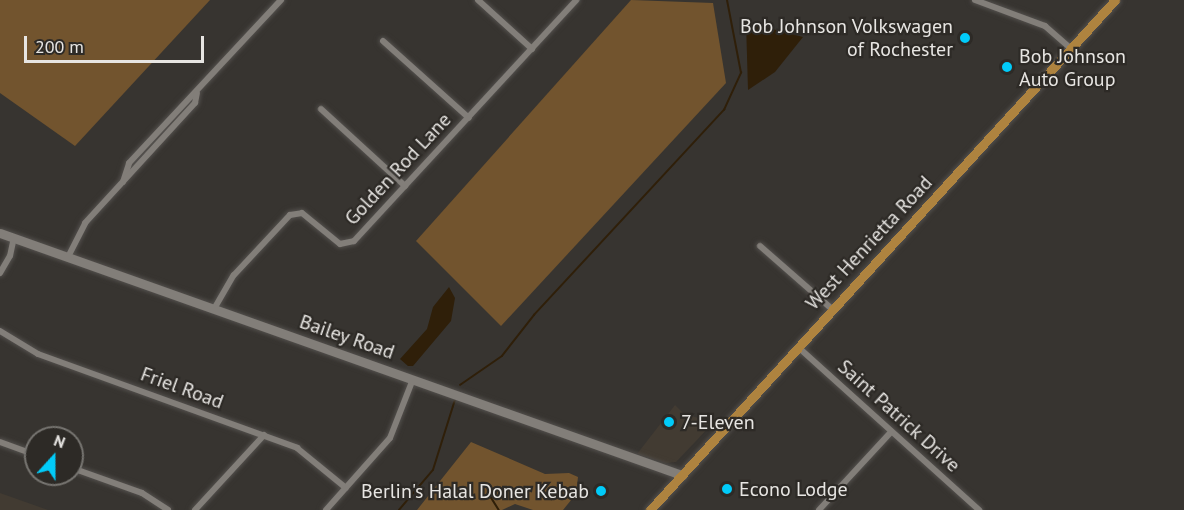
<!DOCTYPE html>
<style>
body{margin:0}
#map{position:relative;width:1184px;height:510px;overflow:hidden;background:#373430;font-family:"PT Sans",sans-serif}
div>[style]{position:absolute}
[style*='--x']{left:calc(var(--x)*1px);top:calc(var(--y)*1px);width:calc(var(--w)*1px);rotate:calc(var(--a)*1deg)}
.built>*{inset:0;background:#423b32}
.green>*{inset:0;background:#72542e}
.water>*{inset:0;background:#2f1f09}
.stream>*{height:1.5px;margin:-0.75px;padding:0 0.75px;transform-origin:0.75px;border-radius:0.75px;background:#2f1f09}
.roads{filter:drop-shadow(0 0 2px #53504d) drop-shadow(0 0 2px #53504d)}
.street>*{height:6px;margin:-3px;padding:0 3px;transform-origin:3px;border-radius:3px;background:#827e79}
.secondary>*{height:9px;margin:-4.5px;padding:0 4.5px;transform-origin:4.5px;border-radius:4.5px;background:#827e79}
.primary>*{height:9px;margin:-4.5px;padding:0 4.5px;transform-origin:4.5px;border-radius:4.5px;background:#ae833f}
.dots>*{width:16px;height:16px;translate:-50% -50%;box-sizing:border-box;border:3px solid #2d2a26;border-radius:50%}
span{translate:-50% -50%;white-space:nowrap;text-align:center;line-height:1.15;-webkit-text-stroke:4.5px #2d2a26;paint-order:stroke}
.poi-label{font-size:20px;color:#e7e5e2}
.right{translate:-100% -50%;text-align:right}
.left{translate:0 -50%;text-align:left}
.street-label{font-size:20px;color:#e7e5e2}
.north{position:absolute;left:24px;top:426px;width:60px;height:60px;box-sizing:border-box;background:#2d2a26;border:2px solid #777571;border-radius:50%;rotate:21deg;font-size:16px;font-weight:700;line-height:24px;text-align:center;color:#e7e5e2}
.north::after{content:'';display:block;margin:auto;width:21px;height:27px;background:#01cbf9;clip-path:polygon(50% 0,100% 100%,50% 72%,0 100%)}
.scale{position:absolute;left:24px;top:36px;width:180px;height:27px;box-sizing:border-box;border:3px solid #e7e5e2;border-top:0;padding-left:8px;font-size:18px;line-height:21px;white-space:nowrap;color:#e7e5e2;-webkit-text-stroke:4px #2d2a26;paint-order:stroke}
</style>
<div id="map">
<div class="built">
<div style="clip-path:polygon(675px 405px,683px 413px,713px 423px,676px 462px,666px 463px,637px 454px)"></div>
<div style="clip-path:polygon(0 493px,48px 510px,0 510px)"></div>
</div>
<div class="green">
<div style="clip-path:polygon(0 0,210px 0,75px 146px,0 93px)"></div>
<div style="clip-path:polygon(631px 0,713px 3px,726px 83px,501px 326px,416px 241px)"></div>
<div style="clip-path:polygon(471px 442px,545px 474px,569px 473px,578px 477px,576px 494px,563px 510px,533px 510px,515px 504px,502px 510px,417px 510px)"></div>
</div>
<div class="water">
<div style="clip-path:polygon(746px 22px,803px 37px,775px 72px,748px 90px)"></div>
<div style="clip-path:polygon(449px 287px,455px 298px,451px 321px,413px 366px,408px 366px,400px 359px,427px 329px,433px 307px)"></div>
</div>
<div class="stream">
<div style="--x:460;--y:385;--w:51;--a:-34.6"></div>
<div style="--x:502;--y:356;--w:52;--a:-52"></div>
<div style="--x:534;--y:315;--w:280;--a:-47.2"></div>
<div style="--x:724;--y:110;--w:41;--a:-65.3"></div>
<div style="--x:741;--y:73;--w:74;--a:-100.9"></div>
<div style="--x:491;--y:497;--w:15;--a:58"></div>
<div style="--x:399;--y:510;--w:52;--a:-49.6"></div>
<div style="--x:433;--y:470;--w:73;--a:-72.6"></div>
</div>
<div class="roads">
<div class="street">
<div style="--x:478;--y:0;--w:73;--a:42.2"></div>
<div style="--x:975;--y:0;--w:75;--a:20.4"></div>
<div style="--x:1045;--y:26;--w:35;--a:41"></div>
<div style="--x:383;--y:41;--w:115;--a:41.8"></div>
<div style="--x:321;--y:109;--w:114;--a:42.5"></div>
<div style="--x:123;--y:182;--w:20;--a:-72"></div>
<div style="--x:129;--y:163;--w:223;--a:-47"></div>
<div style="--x:760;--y:246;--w:97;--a:41.2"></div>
<div style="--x:68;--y:257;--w:38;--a:-63"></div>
<div style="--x:85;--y:223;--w:163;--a:-47.5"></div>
<div style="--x:195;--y:103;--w:10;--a:-79"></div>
<div style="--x:0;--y:273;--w:20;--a:-60"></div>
<div style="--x:10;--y:256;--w:19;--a:-78"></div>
<div style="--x:214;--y:309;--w:39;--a:-60"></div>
<div style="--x:234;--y:275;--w:82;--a:-47"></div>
<div style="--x:290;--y:215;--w:12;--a:-9"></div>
<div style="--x:302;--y:213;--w:49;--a:39.2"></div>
<div style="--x:340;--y:244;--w:14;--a:-12"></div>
<div style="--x:354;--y:241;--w:328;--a:-47.3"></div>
<div style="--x:0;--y:331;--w:44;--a:31.2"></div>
<div style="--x:38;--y:354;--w:276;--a:19.9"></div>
<div style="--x:297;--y:448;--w:63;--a:39.2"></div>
<div style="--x:798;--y:347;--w:244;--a:42"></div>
<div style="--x:0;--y:442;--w:38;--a:20"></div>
<div style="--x:72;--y:468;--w:74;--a:19.7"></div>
<div style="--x:142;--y:493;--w:31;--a:33"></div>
<div style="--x:195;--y:510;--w:102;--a:-47.4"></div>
<div style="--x:326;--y:510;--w:96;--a:-48.4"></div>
<div style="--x:390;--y:438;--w:63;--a:-68.7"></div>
<div style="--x:819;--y:510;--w:106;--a:-47.3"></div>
</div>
<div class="secondary">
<div style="--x:0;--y:233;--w:724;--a:19.54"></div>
</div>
<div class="primary">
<div style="--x:650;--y:510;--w:690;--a:-47.64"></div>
</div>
</div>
<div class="dots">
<div style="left:965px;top:38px;background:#01cbf9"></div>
<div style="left:1007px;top:67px;background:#01cbf9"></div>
<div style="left:669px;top:422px;background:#01cbf9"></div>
<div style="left:727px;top:489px;background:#01cbf9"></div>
<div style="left:601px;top:491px;background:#01cbf9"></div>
</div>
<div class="poi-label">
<span class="right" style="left:953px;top:38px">Bob Johnson Volkswagen<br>of Rochester</span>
<span class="left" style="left:1019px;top:68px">Bob Johnson<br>Auto Group</span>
<span class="left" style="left:681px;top:422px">7-Eleven</span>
<span class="left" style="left:739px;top:489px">Econo Lodge</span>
<span class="right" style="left:589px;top:491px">Berlin's Halal Doner Kebab</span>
</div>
<div class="street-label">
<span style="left:398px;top:169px;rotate:-47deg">Golden Rod Lane</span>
<span style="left:869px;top:243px;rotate:-47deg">West Henrietta Road</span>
<span style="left:347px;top:337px;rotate:19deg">Bailey Road</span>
<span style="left:182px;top:388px;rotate:20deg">Friel Road</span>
<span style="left:899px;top:416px;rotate:42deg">Saint Patrick Drive</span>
</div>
<div class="north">N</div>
<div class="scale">200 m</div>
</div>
